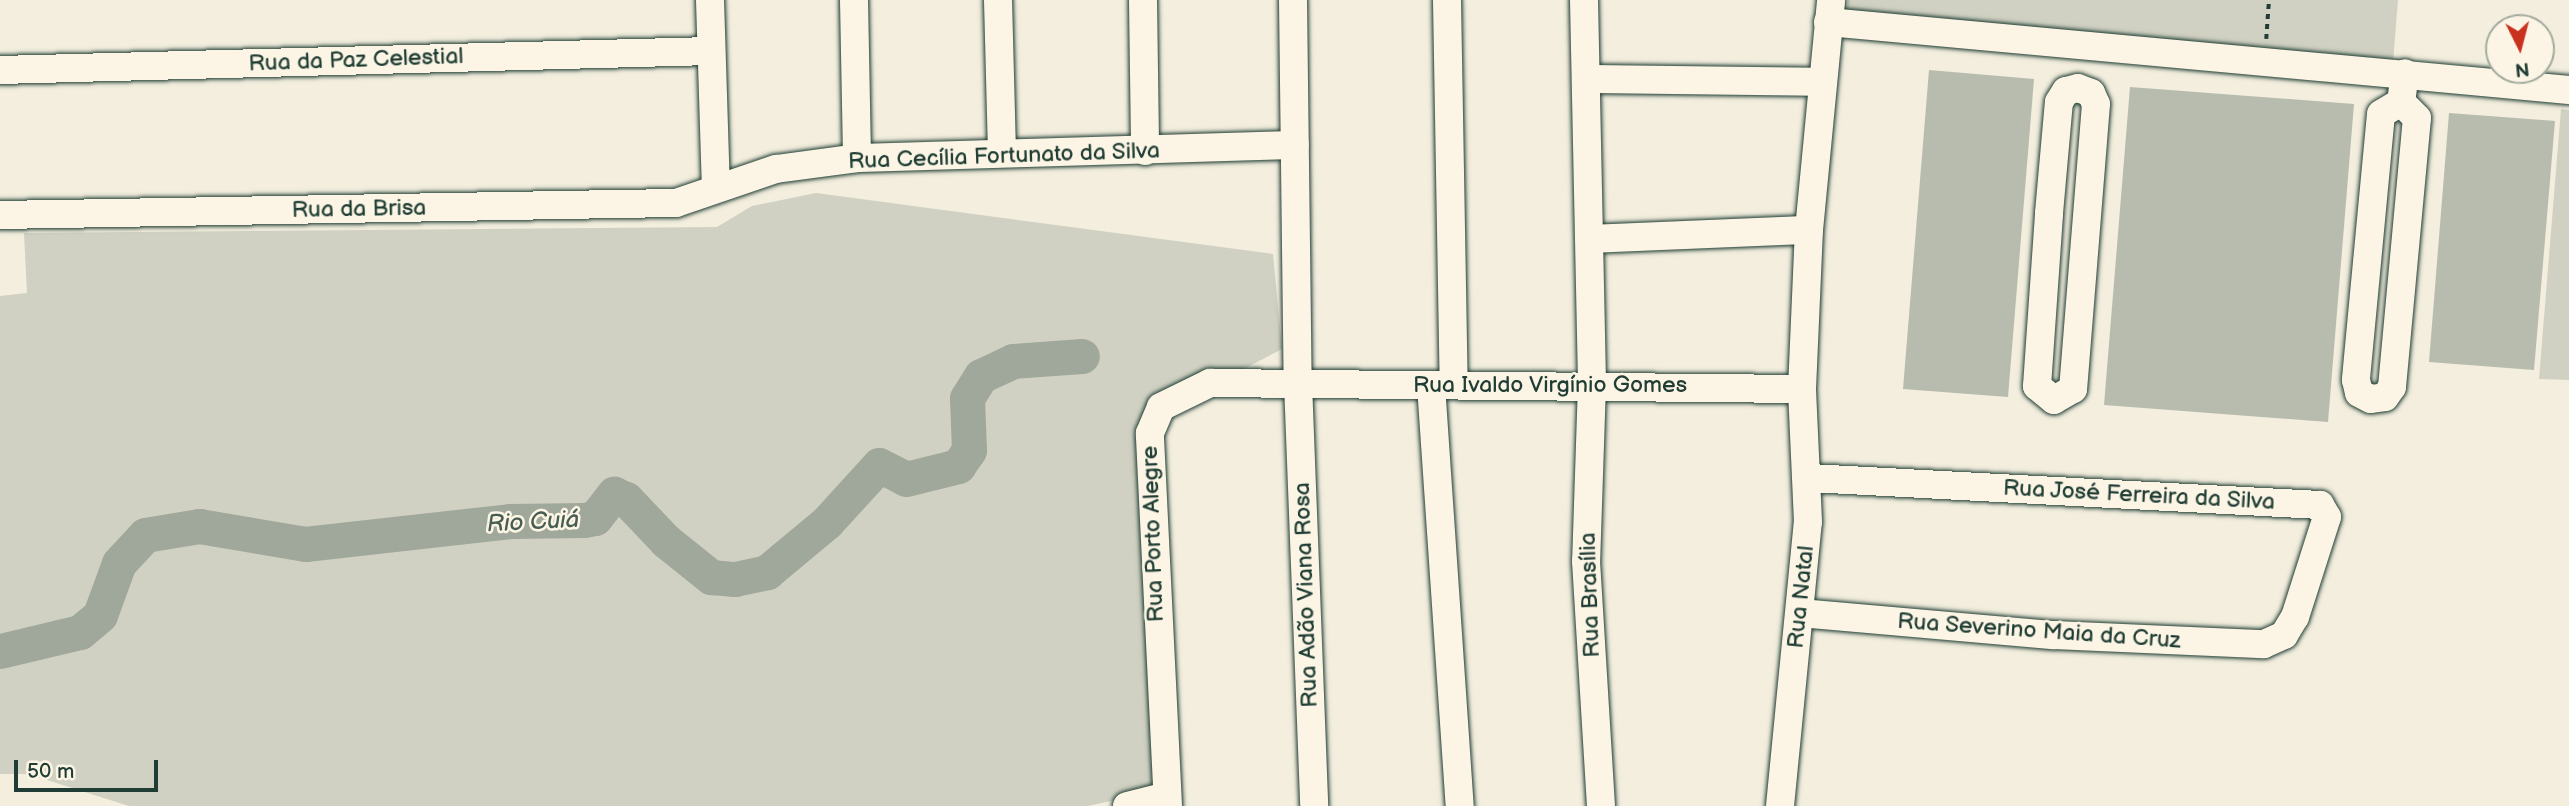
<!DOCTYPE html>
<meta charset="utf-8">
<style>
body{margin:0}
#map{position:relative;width:2569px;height:806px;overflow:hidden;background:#f3eede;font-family:"Balsamiq Sans",sans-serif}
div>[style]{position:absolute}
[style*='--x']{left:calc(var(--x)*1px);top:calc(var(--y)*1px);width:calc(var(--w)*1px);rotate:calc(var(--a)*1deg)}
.green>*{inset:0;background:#d0d1c2}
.river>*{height:35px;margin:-17.5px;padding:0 17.5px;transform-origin:17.5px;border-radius:17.5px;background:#a0a89b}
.building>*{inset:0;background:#b8bcae}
.path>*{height:3.5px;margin-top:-1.75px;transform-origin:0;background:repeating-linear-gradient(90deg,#1f3d34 0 5px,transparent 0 10px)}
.roads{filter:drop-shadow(0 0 2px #1f3d34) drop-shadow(0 0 2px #1f3d34)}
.minor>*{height:28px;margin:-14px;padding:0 14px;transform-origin:14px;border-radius:14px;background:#fcf5e5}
span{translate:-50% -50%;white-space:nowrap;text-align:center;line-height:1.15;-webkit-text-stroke:5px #fcf5e5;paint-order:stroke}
.street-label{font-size:23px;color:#1f3d34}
.water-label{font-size:24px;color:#465d53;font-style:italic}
.north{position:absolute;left:2485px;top:14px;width:70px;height:70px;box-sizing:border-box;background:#fcf5e5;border:2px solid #a4ab9e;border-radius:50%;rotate:174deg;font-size:19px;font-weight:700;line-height:28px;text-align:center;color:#1f3d34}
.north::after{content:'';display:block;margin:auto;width:24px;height:32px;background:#c8321e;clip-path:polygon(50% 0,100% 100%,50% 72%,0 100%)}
.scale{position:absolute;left:14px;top:760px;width:144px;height:32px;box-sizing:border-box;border:4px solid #1f3d34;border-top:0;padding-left:9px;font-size:21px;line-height:24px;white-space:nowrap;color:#1f3d34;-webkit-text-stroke:5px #fcf5e5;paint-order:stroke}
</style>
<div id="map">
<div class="green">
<div style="clip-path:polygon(1848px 0,2398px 0,2393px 62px,1847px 15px)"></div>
<div style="clip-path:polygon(2561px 109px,2569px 110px,2569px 380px,2539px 379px)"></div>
<div style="clip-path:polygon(816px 193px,1273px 254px,1282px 349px,1153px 417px,1162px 790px,1088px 806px,129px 806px,28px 774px,0 774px,0 296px,27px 293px,24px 233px,717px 227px,752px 206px)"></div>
</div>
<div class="river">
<div style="--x:0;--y:651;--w:82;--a:-13.4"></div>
<div style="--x:80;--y:632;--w:26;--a:-40"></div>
<div style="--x:100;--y:615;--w:55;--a:-69.9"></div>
<div style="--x:119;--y:563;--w:38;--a:-47"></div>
<div style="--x:145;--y:535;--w:55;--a:-9.5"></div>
<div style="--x:199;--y:526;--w:108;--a:9.6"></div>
<div style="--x:305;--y:544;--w:206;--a:-6.4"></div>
<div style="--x:510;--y:521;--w:74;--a:-0.8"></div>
<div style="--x:584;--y:520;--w:11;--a:-10"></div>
<div style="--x:595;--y:518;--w:31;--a:-52"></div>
<div style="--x:614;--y:494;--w:13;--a:23"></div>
<div style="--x:626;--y:499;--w:58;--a:46.4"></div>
<div style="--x:666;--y:541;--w:58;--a:38.7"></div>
<div style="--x:711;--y:577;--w:24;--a:5"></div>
<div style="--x:735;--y:579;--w:33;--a:-12"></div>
<div style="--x:767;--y:572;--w:78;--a:-39.8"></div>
<div style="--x:827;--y:522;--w:77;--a:-47.6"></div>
<div style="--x:879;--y:465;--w:30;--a:27"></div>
<div style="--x:906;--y:479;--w:54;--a:-14"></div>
<div style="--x:958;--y:466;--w:19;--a:-55"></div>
<div style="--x:969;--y:450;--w:52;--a:-92.2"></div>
<div style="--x:967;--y:398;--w:26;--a:-58"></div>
<div style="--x:981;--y:376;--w:35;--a:-25"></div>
<div style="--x:1013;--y:361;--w:69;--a:-4.1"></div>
</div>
<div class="building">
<div style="clip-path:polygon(1929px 70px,2034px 79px,2008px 397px,1903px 389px)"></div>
<div style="clip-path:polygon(2130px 87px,2354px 104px,2328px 422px,2104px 405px)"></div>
<div style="clip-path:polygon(2449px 113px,2555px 121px,2534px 370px,2429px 362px)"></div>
</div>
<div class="path">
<div style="--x:2266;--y:39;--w:39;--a:-86"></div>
</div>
<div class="roads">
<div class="minor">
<div style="--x:710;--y:0;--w:188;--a:88.2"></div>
<div style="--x:854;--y:0;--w:158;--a:88.9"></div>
<div style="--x:998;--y:0;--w:153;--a:88.5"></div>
<div style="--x:1143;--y:0;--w:151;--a:89.2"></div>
<div style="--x:1293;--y:0;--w:383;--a:89.3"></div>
<div style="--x:1298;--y:383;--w:423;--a:87.8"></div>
<div style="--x:1447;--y:0;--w:385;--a:89"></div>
<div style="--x:1584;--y:0;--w:384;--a:88.8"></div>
<div style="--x:1592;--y:384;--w:177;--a:91.9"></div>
<div style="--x:1586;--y:561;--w:245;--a:86.5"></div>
<div style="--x:1828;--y:22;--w:744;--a:5.24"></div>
<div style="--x:0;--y:70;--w:711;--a:-1.53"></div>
<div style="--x:1586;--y:79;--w:236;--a:0.7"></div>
<div style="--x:2078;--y:88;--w:14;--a:21"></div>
<div style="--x:2091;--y:93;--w:12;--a:66"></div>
<div style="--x:2096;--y:104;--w:286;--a:94.6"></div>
<div style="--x:2073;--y:389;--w:22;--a:150"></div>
<div style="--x:2054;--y:400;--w:22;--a:-141"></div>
<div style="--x:2037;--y:386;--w:173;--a:-86"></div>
<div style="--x:2049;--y:213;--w:111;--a:-84.9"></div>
<div style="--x:2059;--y:102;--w:13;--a:-58"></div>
<div style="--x:2066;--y:91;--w:12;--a:-14"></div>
<div style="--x:2401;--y:102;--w:23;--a:149"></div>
<div style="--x:2381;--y:114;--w:267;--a:95.4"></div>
<div style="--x:2356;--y:380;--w:13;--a:77"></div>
<div style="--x:2359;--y:393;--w:13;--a:27"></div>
<div style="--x:2371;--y:399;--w:14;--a:-8"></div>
<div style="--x:2385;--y:397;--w:12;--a:-55"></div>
<div style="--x:2392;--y:387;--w:270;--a:-84.7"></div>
<div style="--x:2417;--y:118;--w:23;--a:-135"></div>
<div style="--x:2401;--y:102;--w:29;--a:-82"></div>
<div style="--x:0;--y:215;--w:676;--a:-1.02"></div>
<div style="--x:676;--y:203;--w:106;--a:-18.8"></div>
<div style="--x:776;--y:169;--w:82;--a:-7.7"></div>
<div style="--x:857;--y:158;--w:438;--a:-1.7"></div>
<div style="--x:1591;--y:239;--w:218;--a:-2.4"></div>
<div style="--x:1431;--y:385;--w:422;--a:86.1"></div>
<div style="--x:1800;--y:613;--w:255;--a:5"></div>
<div style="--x:2054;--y:635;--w:210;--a:2.5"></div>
<div style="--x:2264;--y:644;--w:22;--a:-24"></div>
<div style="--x:2284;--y:635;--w:21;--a:-59"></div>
<div style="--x:2295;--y:617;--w:105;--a:-72.3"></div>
<div style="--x:2327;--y:517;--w:14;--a:-120"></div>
<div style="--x:2320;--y:505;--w:511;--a:-176.97"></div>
<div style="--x:1127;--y:806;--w:41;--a:-14"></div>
<div style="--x:1168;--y:806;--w:373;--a:-92.8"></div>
<div style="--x:1150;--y:433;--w:28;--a:-67"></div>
<div style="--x:1161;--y:407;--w:55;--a:-26.1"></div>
<div style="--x:1210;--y:383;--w:592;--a:0.58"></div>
<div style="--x:1780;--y:806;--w:285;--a:-84.4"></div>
<div style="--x:1808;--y:522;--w:133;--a:-92.6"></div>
<div style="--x:1802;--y:389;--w:159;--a:-87.5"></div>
<div style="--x:1809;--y:230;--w:231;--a:-84.5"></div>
</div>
</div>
<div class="street-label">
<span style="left:356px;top:60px;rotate:-2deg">Rua da Paz Celestial</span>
<span style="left:1004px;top:156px;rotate:-2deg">Rua Cecília Fortunato da Silva</span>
<span style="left:359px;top:209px;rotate:-1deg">Rua da Brisa</span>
<span style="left:1550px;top:385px">Rua Ivaldo Virgínio Gomes</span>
<span style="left:2139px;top:495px;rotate:3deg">Rua José Ferreira da Silva</span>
<span style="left:1153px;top:534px;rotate:-92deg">Rua Porto Alegre</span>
<span style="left:1306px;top:595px;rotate:-92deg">Rua Adão Viana Rosa</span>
<span style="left:1590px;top:595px;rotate:-92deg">Rua Brasília</span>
<span style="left:1801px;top:597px;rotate:-84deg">Rua Natal</span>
<span style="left:2039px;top:631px;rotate:4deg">Rua Severino Maia da Cruz</span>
</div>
<div class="water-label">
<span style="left:533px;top:522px;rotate:-3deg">Rio Cuiá</span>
</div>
<div class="north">N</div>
<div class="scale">50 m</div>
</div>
